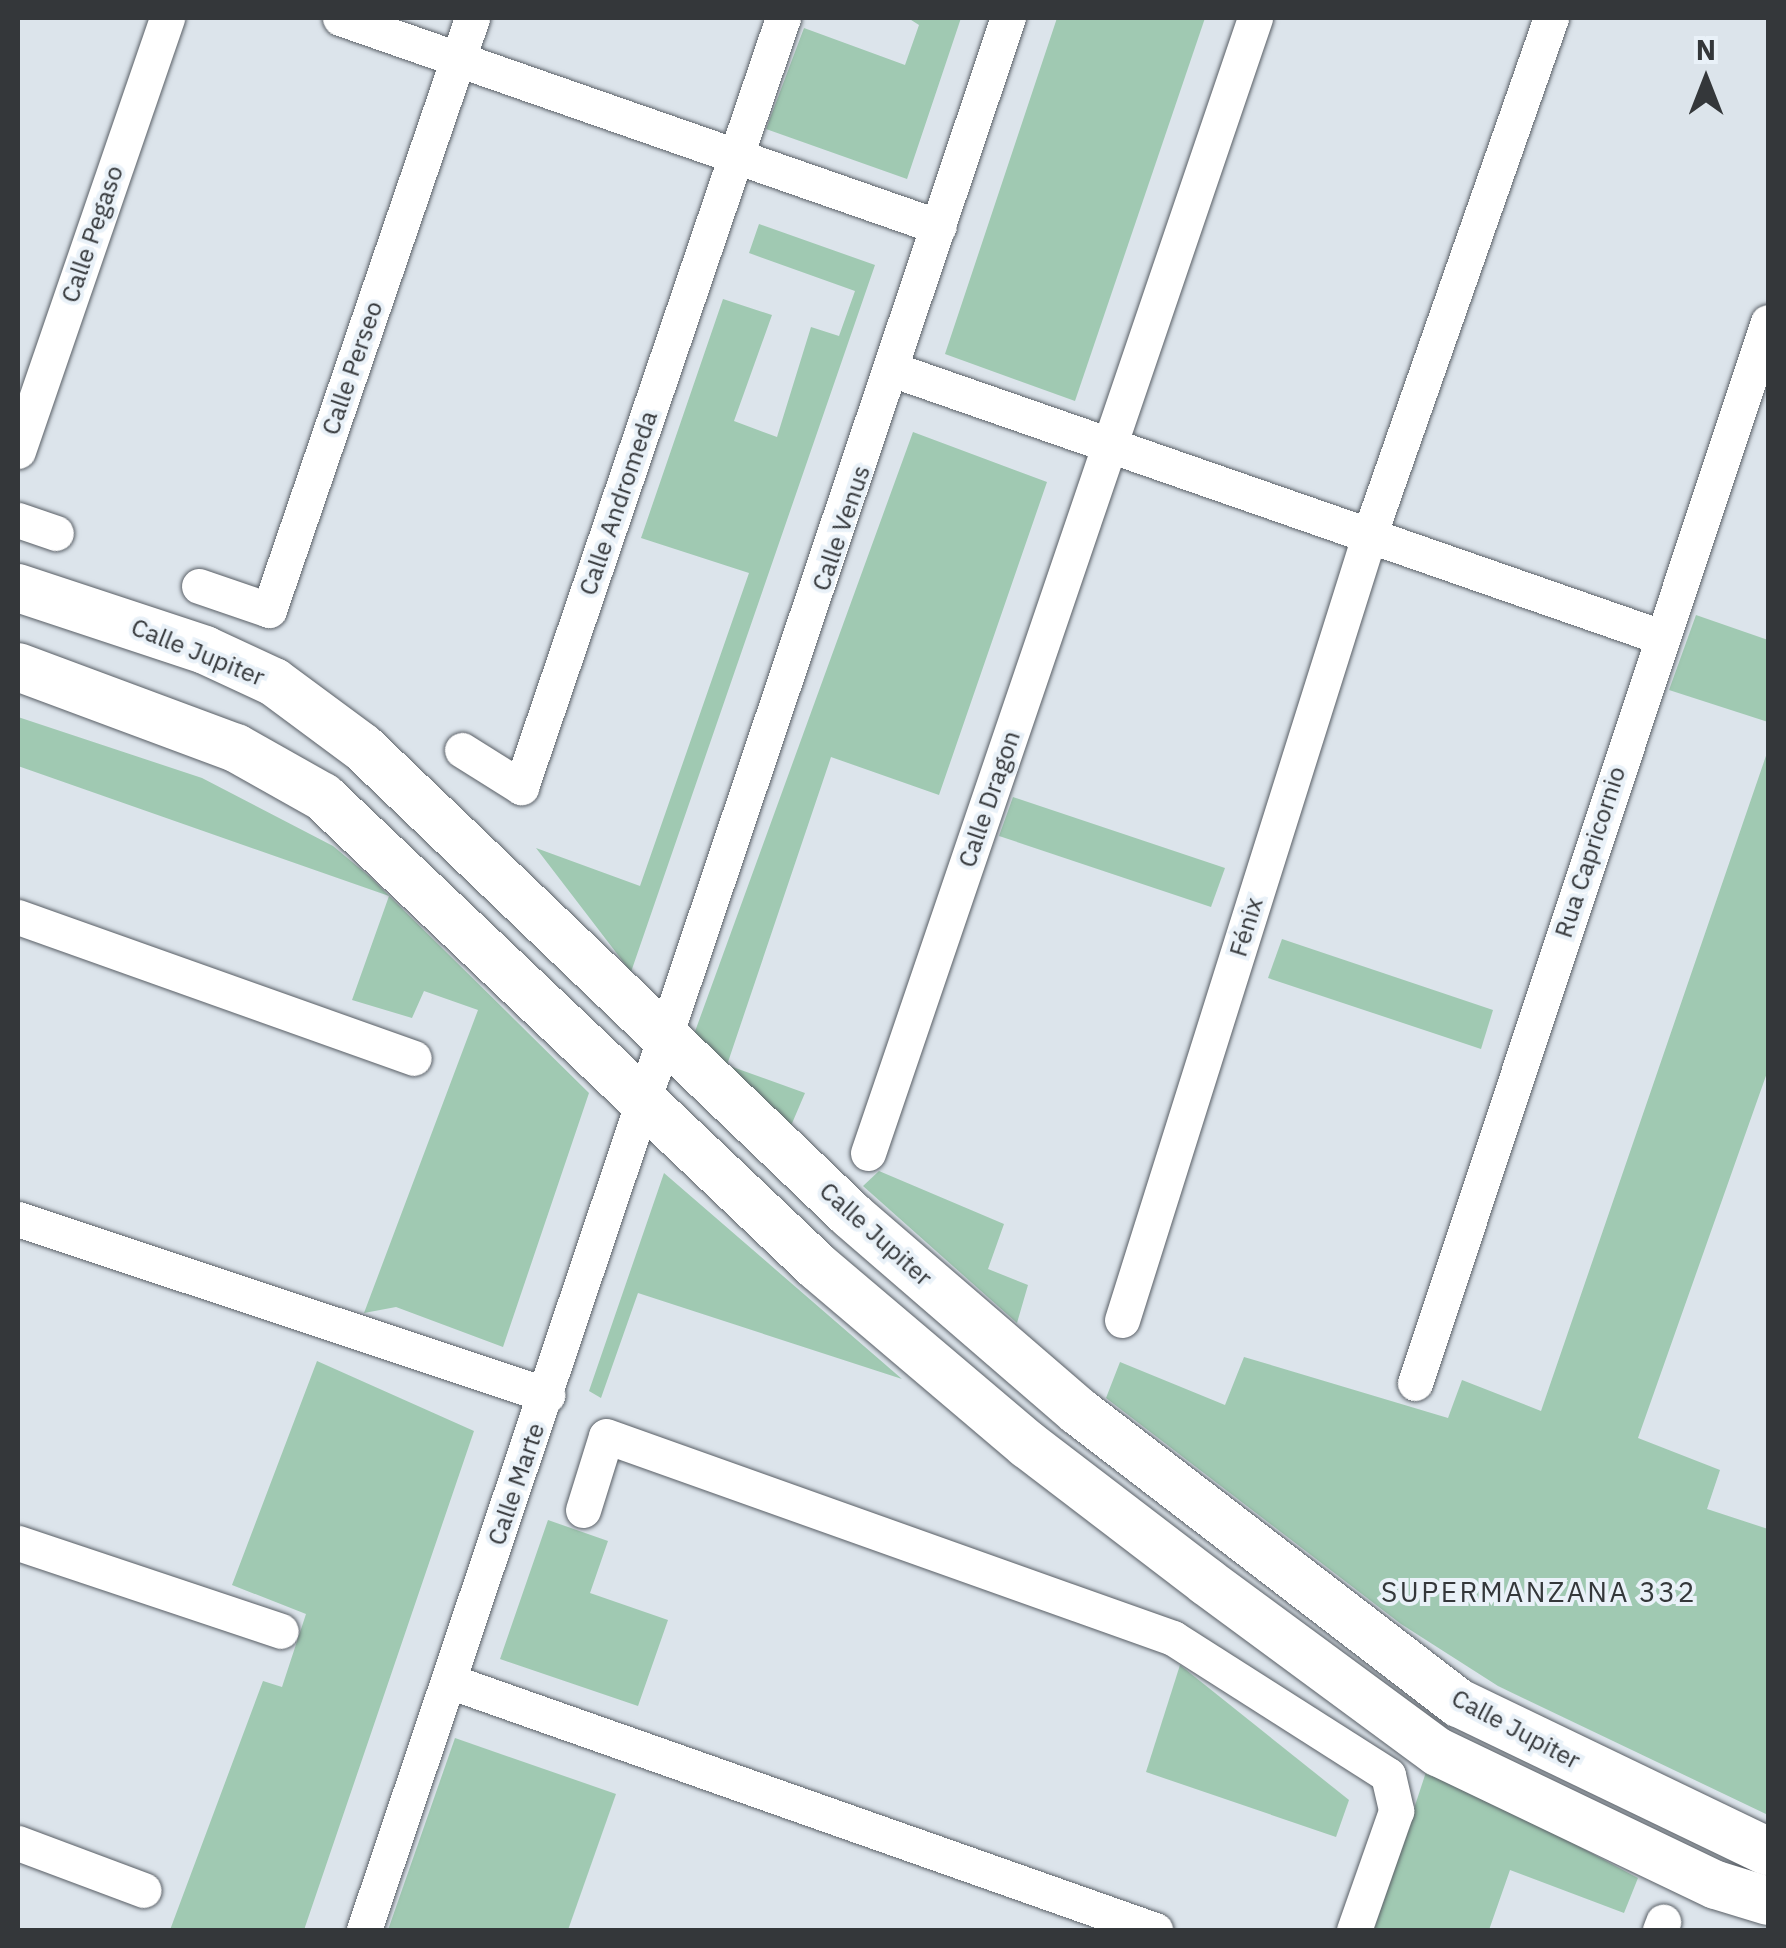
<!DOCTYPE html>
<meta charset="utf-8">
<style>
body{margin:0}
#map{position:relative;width:1786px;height:1948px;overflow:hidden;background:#dce4eb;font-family:"IBM Plex Sans",sans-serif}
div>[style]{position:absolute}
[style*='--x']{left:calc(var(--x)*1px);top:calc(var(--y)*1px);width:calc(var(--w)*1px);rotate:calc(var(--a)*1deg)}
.green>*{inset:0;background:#a0c9b2}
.roads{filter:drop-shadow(0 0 2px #595f66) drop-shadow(0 0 2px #595f66)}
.street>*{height:35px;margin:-17.5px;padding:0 17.5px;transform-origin:17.5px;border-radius:17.5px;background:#fff}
.secondary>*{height:48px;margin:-24px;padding:0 24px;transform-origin:24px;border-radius:24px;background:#fff}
span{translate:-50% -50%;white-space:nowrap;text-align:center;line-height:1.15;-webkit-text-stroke:8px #e9f1f8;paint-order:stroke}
.street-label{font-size:25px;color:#34373a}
.neighbourhood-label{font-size:28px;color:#34373a;letter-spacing:2.5px}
.frame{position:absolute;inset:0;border:20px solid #34373a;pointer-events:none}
.north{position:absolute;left:1656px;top:30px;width:100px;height:100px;-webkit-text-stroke:8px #e9f1f8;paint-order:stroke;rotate:0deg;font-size:28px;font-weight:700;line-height:40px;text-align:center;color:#34373a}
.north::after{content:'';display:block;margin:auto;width:35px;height:45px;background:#34373a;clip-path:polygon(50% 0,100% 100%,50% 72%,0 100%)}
</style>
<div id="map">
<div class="green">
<div style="clip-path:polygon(908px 18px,961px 18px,907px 179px,766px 129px,804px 28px,905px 65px,919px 25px)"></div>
<div style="clip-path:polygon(1057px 18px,1205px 18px,1075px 401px,945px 354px)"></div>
<div style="clip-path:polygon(759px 224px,875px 265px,631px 972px,536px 848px,640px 886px,749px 573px,641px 538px,723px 299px,772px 315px,734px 421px,777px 437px,811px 327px,839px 336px,855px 291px,749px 253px)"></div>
<div style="clip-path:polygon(913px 432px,1047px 482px,939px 795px,831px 757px,727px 1065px,805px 1093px,790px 1128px,693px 1037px)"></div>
<div style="clip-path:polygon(1696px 615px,1768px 640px,1768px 722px,1669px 690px)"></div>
<div style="clip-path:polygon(18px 717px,202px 778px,333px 846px,369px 876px,589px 1093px,503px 1347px,396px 1307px,364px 1313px,478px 1010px,424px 991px,412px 1018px,352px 1000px,389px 896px,18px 766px)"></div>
<div style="clip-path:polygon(1768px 750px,1768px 1070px,1638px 1438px,1720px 1470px,1707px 1509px,1768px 1529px,1768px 1815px,1498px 1686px,1401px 1624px,1106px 1398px,1120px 1362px,1225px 1405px,1244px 1357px,1448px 1418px,1462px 1380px,1541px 1411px)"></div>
<div style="clip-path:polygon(1013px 797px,1225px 868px,1211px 907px,999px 836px)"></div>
<div style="clip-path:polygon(1282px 939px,1493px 1010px,1481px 1049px,1268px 978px)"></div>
<div style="clip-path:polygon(879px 1171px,1004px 1224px,988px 1269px,1028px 1285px,1017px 1323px,863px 1186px)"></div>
<div style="clip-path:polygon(664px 1173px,902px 1379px,638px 1293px,601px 1398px,589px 1391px)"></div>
<div style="clip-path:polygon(317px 1361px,474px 1431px,304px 1930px,170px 1930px,263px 1681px,282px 1687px,306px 1614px,232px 1585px)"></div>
<div style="clip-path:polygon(548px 1520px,608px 1541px,590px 1593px,668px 1620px,638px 1706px,500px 1659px)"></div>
<div style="clip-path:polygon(1180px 1665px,1349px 1800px,1336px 1837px,1146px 1772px)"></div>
<div style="clip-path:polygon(455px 1738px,616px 1794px,568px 1930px,388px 1930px)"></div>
<div style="clip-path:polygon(1428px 1766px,1638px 1878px,1624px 1913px,1510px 1870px,1489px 1930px,1374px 1930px)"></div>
</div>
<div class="roads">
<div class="street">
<div style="--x:340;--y:18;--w:634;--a:19.23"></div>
<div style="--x:894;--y:370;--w:812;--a:19.19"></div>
<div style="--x:18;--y:451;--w:458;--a:-71"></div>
<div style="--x:18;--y:520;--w:40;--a:18.9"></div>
<div style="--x:199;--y:586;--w:74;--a:18.9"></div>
<div style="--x:269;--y:610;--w:626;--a:-71.07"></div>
<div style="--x:462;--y:750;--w:70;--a:32.1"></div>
<div style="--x:521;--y:787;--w:812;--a:-71.19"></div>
<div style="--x:18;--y:917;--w:420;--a:19.6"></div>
<div style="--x:868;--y:1153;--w:1199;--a:-71.17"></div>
<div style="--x:18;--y:1219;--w:558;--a:18.4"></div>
<div style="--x:1122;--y:1320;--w:825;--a:-72.51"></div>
<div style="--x:1370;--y:533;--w:546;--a:-70.64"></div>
<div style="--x:1415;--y:1383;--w:1118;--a:-71.6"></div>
<div style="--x:583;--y:1510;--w:77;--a:-72.7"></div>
<div style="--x:606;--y:1436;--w:602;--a:19.61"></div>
<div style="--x:1173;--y:1638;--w:255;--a:32.5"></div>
<div style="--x:1388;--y:1775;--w:37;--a:77"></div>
<div style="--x:1396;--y:1811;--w:126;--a:109.4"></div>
<div style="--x:18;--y:1543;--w:277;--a:18.5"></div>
<div style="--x:449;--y:1681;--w:749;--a:19.43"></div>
<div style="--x:18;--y:1843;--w:134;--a:20.5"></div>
<div style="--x:364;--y:1930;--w:2018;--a:-71.39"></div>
<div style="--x:1660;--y:1930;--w:9;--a:-69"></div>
</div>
<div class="secondary">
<div style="--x:18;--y:588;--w:197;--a:18.3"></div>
<div style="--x:205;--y:650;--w:76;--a:24.9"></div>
<div style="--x:274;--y:682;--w:109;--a:36.5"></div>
<div style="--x:362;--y:747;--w:677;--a:43.74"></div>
<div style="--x:851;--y:1215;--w:300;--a:40.8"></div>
<div style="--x:1078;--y:1411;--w:480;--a:37.5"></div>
<div style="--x:1459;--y:1703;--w:343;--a:25.7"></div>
<div style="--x:18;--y:667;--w:233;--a:20.4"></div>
<div style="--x:236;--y:748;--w:100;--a:29.4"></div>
<div style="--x:323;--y:797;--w:683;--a:43.52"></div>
<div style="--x:818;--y:1267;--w:275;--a:40.3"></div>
<div style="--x:1028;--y:1445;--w:225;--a:37.4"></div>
<div style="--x:1207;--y:1582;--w:287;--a:36.4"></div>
<div style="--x:1438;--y:1752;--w:308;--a:25.6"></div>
<div style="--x:1716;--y:1885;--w:54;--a:17.1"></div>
</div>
</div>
<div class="street-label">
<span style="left:92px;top:234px;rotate:-71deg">Calle Pegaso</span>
<span style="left:352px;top:368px;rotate:-71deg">Calle Perseo</span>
<span style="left:618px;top:503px;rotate:-71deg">Calle Andromeda</span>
<span style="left:841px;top:528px;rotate:-71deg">Calle Venus</span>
<span style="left:198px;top:652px;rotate:22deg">Calle Jupiter</span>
<span style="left:989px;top:799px;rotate:-71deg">Calle Dragon</span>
<span style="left:1590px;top:852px;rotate:-72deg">Rua Capricornio</span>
<span style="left:1246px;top:927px;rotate:-73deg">Fénix</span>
<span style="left:876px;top:1234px;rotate:42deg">Calle Jupiter</span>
<span style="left:516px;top:1484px;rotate:-71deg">Calle Marte</span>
<span style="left:1516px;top:1729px;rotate:28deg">Calle Jupiter</span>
</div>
<div class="neighbourhood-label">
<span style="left:1539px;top:1592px">SUPERMANZANA 332</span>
</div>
<div class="frame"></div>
<div class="north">N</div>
</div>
